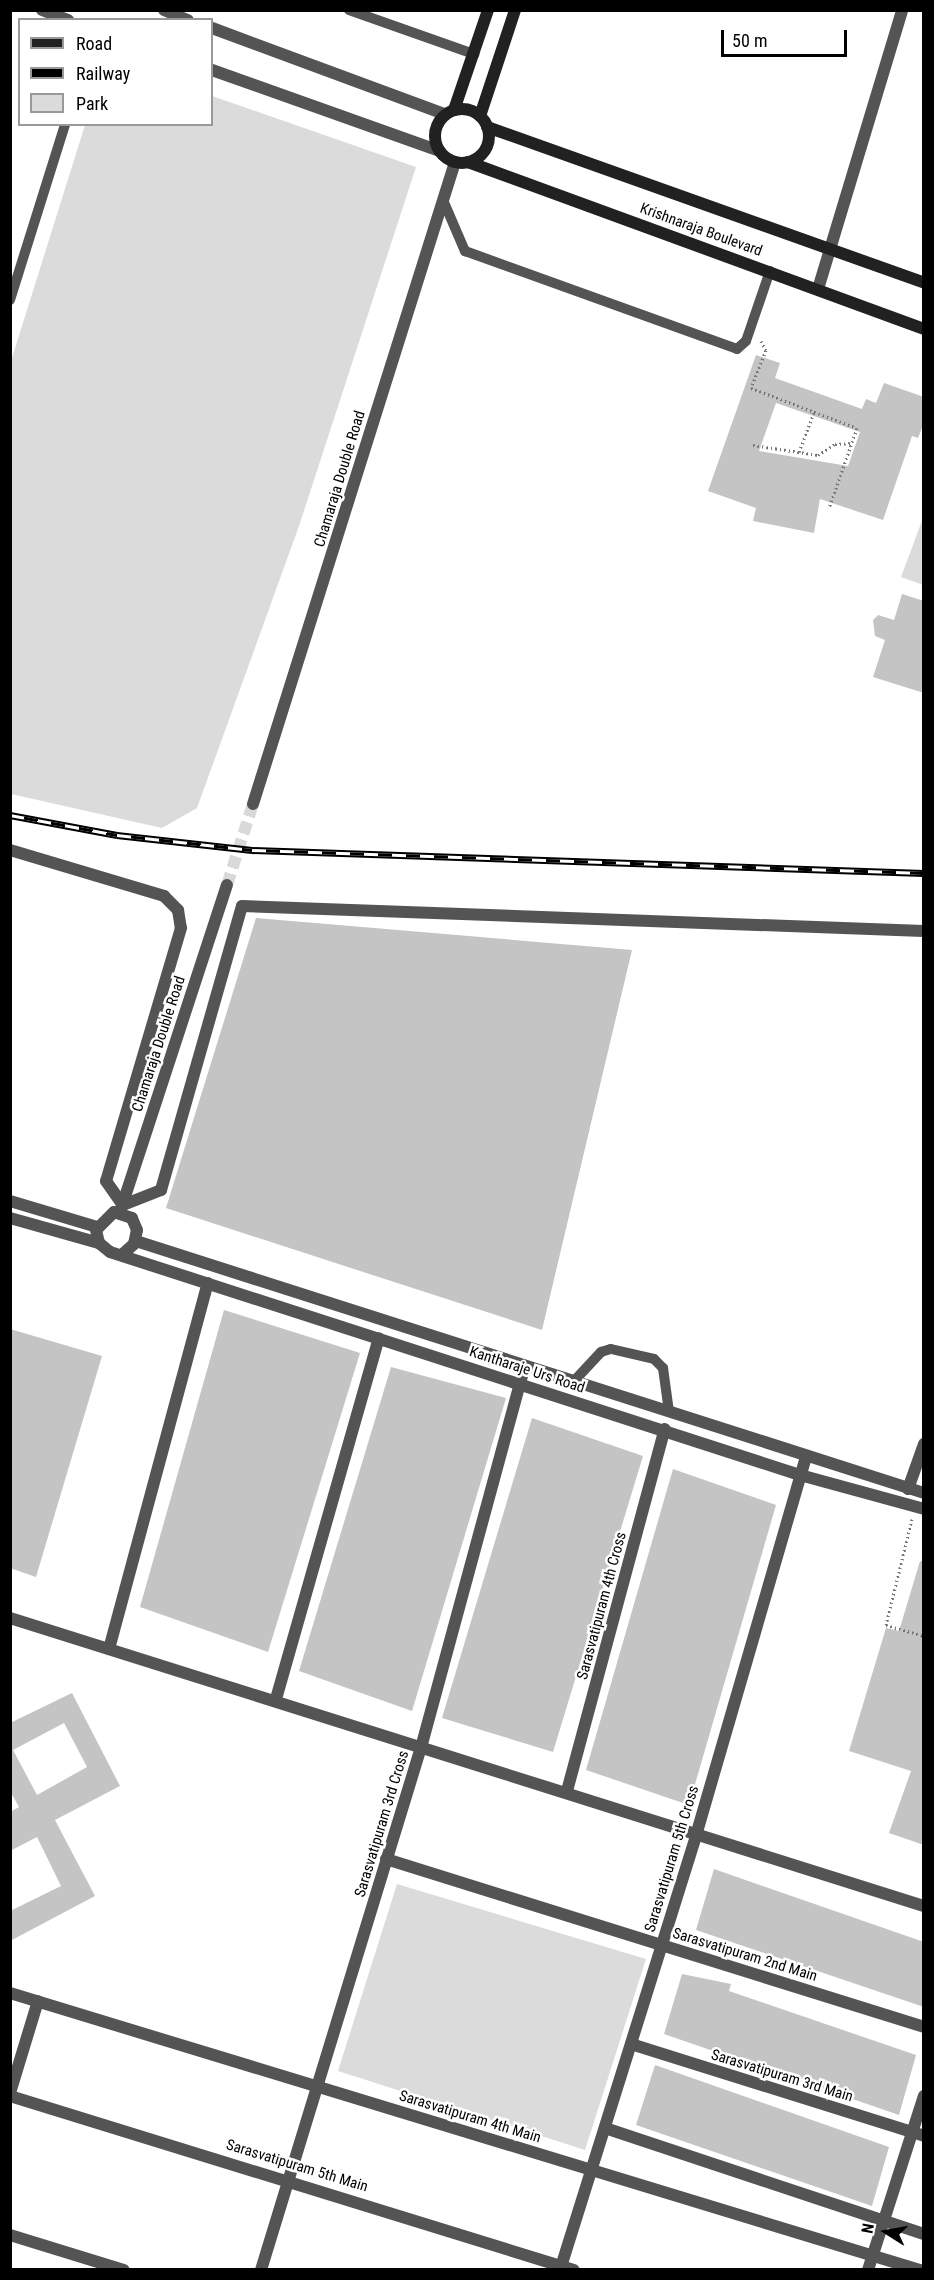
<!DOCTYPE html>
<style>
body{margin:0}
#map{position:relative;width:934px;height:2280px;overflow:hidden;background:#fff;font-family:"Roboto Condensed",sans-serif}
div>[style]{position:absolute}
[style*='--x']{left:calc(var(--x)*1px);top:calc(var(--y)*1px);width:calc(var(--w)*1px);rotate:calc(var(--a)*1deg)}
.green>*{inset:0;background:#dbdbdb}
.building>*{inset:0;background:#c4c4c4}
.tertiary-tunnel>*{height:12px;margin-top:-6px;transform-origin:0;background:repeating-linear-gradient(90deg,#d9d9d9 0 12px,transparent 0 18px)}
.path>*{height:3px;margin-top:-1.5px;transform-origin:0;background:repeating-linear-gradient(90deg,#767676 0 1.5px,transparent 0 4.5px)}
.service>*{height:10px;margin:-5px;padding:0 5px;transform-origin:5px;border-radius:5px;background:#545454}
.minor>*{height:12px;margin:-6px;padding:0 6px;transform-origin:6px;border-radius:6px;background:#545454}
.tertiary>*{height:12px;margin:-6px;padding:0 6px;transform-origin:6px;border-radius:6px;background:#545454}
.secondary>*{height:12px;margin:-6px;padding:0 6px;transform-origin:6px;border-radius:6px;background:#212121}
.secondary>.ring{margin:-6px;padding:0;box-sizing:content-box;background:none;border:12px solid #212121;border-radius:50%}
.rail>*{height:7px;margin-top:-3.5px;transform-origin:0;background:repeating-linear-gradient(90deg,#fff 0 14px,#000 0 28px);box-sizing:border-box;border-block:2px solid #000}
span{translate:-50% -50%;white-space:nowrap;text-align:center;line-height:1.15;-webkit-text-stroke:5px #fff;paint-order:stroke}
.street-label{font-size:15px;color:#000}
.frame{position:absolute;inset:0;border:12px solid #000;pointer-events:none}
.legend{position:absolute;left:18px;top:18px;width:195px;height:108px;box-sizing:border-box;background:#fff;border:2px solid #999;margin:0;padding:8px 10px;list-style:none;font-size:18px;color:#000}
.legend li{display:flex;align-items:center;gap:12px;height:30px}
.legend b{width:30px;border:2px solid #999}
.north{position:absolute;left:856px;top:2202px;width:60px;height:60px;-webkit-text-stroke:4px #fff;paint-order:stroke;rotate:281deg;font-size:16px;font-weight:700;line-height:24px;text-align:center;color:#000}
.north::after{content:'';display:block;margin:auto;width:21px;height:27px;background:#000;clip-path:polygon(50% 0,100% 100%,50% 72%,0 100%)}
.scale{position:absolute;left:721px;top:30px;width:126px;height:27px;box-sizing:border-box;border:3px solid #000;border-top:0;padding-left:8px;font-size:18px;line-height:21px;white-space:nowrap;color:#000;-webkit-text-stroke:4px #fff;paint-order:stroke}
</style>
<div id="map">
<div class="green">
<div style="clip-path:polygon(212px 96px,416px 167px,299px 526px,197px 808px,162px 828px,11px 794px,11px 361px,85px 125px,212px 124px)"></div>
<div style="clip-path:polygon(923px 518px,924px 585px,923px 585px,901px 577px)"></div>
<div style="clip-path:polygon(397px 1884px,646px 1959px,585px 2150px,338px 2071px)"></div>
</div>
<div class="building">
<div style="clip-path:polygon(evenodd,756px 355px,780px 363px,775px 378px,862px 409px,866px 399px,876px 403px,884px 383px,924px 397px,924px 423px,918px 438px,912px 436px,883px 520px,820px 499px,814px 533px,753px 521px,756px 508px,708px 491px,756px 355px,776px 403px,860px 432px,848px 466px,759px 451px,776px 403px)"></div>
<div style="clip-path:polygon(902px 594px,924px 601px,924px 693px,873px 677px,885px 640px,875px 636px,873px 620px,878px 615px,894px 620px)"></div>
<div style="clip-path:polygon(256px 918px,632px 950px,542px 1330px,166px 1208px)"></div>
<div style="clip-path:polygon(224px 1310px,360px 1353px,268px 1652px,140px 1607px)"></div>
<div style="clip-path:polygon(10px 1329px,102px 1356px,36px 1577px,10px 1568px)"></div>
<div style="clip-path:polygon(391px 1367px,506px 1398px,412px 1711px,299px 1671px)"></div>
<div style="clip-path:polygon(532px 1418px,643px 1456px,553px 1752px,442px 1718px)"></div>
<div style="clip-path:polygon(673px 1469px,776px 1505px,689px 1805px,586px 1770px)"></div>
<div style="clip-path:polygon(920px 1561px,924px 1562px,924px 1845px,889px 1833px,911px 1771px,849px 1751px,886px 1628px,899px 1631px)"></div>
<div style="clip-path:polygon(evenodd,72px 1693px,120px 1786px,55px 1820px,95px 1896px,10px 1941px,10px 1911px,61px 1886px,37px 1837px,10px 1851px,10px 1812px,19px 1807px,10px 1791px,10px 1723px,72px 1693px,64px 1723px,87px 1767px,37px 1795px,13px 1750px,64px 1723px)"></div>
<div style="clip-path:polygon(714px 1869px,924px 1942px,924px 2007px,696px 1930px)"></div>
<div style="clip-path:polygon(682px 1974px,731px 1984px,729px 1991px,916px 2055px,899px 2115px,664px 2034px)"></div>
<div style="clip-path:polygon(655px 2065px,889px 2147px,872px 2206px,636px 2125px)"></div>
</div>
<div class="tertiary-tunnel">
<div style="--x:227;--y:885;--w:85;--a:-72.2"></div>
</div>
<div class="path">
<div style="--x:761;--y:341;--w:10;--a:61"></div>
<div style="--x:766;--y:350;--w:41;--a:111.5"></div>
<div style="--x:751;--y:388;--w:113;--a:20.7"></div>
<div style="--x:857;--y:428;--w:85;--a:109.3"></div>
<div style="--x:753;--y:445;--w:66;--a:8.7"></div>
<div style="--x:818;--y:455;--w:20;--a:-33"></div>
<div style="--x:835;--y:444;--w:17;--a:-3"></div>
<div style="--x:799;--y:452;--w:43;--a:-69.4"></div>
<div style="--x:912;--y:1519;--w:109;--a:103.8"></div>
<div style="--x:886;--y:1625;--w:40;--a:16"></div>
</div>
<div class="service">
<div style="--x:349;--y:10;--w:133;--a:19.4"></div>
<div style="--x:443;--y:200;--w:56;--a:66.7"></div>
<div style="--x:465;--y:251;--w:289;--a:19.8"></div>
<div style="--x:737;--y:349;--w:12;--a:-42"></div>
<div style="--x:746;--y:341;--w:74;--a:-71.1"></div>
<div style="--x:10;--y:300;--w:184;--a:-72.6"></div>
<div style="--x:574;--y:1381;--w:40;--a:-47"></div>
<div style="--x:601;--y:1352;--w:10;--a:-17"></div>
<div style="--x:611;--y:1349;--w:44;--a:13.1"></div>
<div style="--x:654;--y:1359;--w:13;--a:45"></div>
<div style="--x:663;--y:1368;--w:44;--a:82.2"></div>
</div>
<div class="minor">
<div style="--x:818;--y:289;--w:291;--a:-73.2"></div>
<div style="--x:10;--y:850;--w:161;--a:16.6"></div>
<div style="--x:164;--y:896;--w:20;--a:45"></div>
<div style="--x:178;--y:910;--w:18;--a:81"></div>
<div style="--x:181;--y:928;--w:264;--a:106.5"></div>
<div style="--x:106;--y:1181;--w:29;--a:55"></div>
<div style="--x:123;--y:1205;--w:41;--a:-21.5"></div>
<div style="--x:161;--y:1190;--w:295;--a:-74.1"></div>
<div style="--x:242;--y:906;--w:682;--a:2.1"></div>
<div style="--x:908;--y:1489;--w:48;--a:-70.4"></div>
<div style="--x:10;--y:1618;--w:958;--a:17.49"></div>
<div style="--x:109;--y:1649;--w:379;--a:-74.9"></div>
<div style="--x:276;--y:1699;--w:375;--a:-74.1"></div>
<div style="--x:567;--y:1791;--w:375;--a:-74.9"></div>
<div style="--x:386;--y:1859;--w:564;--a:17.34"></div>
<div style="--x:10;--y:1993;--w:951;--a:16.93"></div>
<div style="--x:631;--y:2044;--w:307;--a:17.4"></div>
<div style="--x:10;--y:2093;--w:96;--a:-73.1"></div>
<div style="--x:10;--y:2096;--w:590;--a:17.15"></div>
<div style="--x:605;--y:2128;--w:336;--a:18.4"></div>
<div style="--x:10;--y:2235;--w:119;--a:17.1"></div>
<div style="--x:261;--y:2270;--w:550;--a:-72.98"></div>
<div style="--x:422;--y:1744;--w:392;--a:-74.8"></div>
<div style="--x:868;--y:2270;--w:183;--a:-72.2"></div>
</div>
<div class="tertiary">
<div style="--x:42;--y:10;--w:28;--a:21"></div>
<div style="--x:164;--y:10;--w:26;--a:23"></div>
<div style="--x:212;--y:28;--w:248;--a:20.3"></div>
<div style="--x:212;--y:70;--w:242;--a:19.6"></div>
<div style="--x:253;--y:804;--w:673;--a:-72.53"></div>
<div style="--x:10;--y:1201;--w:91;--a:16.6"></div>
<div style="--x:120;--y:1212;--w:344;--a:-71.9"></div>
<div style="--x:10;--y:1218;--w:92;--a:15.7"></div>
<div style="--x:136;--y:1241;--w:827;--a:17.73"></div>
<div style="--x:124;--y:1253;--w:13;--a:-42"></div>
<div style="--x:134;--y:1244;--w:14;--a:-78"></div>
<div style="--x:137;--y:1230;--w:13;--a:-113"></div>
<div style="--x:132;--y:1218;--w:19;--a:-162"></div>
<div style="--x:114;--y:1212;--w:25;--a:135"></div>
<div style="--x:96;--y:1230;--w:13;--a:77"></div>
<div style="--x:99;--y:1243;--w:14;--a:39"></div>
<div style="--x:110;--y:1252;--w:725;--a:17.91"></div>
<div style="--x:800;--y:1475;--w:129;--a:15.3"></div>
<div style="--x:560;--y:2270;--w:459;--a:-72.6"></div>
<div style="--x:697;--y:1832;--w:391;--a:-73.8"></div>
</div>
<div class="secondary">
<div class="ring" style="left:435px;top:109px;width:42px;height:42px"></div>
<div style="--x:454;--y:110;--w:106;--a:-71.2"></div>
<div style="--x:480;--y:116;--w:112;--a:-71.7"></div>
<div style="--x:487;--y:127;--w:464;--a:19.6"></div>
<div style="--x:468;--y:162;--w:486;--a:20.1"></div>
</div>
<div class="rail">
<div style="--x:10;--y:815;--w:109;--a:10.6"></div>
<div style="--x:117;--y:835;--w:136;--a:6.3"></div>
<div style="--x:252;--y:850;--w:672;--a:1.96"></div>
</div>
<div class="street-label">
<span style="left:701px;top:230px;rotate:20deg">Krishnaraja Boulevard</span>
<span style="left:340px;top:479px;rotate:-73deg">Chamaraja Double Road</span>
<span style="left:159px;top:1044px;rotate:-72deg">Chamaraja Double Road</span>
<span style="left:527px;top:1370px;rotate:18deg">Kantharaje Urs Road</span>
<span style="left:602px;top:1606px;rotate:-75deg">Sarasvatipuram 4th Cross</span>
<span style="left:382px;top:1824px;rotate:-73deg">Sarasvatipuram 3rd Cross</span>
<span style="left:672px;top:1859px;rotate:-73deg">Sarasvatipuram 5th Cross</span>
<span style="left:745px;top:1955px;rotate:17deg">Sarasvatipuram 2nd Main</span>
<span style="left:782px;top:2076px;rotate:17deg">Sarasvatipuram 3rd Main</span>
<span style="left:470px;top:2117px;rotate:17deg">Sarasvatipuram 4th Main</span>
<span style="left:297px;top:2166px;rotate:17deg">Sarasvatipuram 5th Main</span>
</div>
<div class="frame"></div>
<ul class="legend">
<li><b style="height:8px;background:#212121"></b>Road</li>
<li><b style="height:8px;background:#000"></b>Railway</li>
<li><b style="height:16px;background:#dbdbdb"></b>Park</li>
</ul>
<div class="north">N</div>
<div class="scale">50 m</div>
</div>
